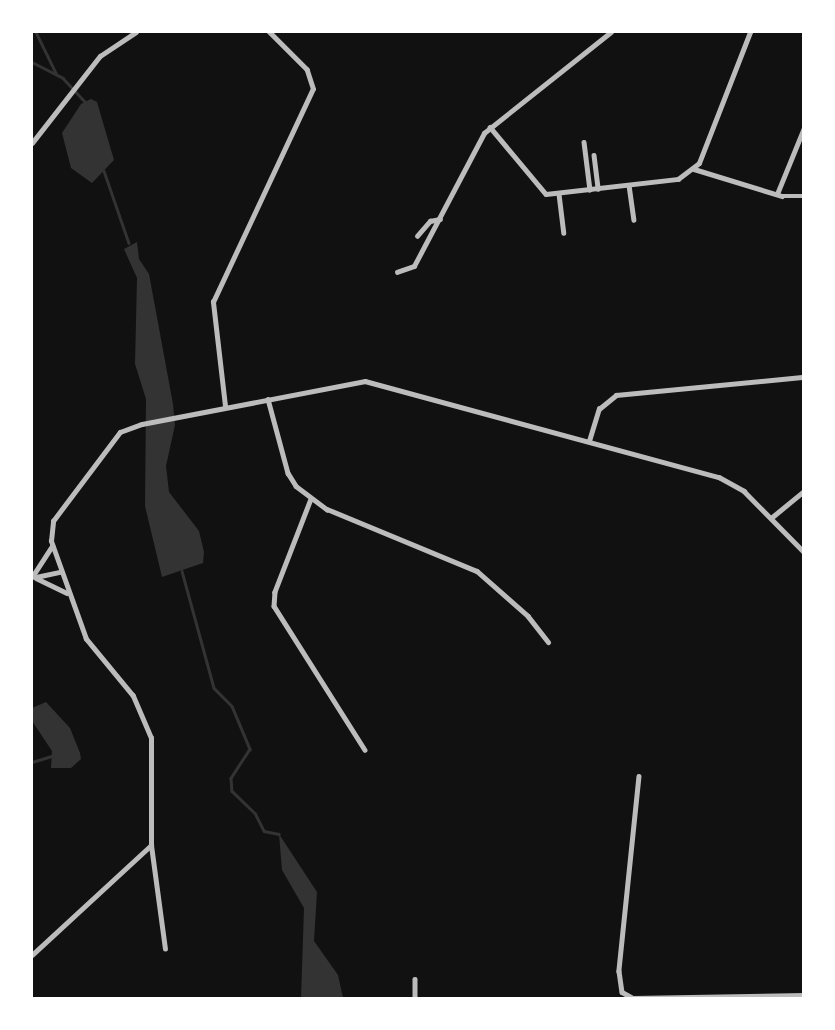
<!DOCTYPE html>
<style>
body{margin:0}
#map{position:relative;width:835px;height:1030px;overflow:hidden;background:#111;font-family:"PT Sans Narrow",sans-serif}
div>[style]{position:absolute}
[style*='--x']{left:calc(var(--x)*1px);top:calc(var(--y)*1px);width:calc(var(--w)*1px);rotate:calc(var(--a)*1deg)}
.water>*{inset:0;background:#333}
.stream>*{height:2.5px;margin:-1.25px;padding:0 1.25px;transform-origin:1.25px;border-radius:1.25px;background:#333}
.minor>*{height:4.5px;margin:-2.25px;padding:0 2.25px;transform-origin:2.25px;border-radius:2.25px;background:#bcbcbc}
span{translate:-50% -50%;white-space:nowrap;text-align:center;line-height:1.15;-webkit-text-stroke:6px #fff;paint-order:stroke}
.frame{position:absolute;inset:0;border:33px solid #fff;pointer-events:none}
</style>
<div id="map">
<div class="water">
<div style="clip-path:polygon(91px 99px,97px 102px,114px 160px,92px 183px,71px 168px,62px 133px,81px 104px)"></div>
<div style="clip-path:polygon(137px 242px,139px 259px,149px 274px,173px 404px,175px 425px,166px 466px,169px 492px,199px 531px,204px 552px,203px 563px,162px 577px,145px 506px,146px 399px,135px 364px,137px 278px,124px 249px)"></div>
<div style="clip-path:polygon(46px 702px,70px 728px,80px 753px,81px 759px,71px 768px,51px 768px,52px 751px,32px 721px,32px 708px)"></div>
<div style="clip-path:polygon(279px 834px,317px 892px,314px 941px,338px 975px,343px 998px,301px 998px,304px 908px,282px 870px)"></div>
</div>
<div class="stream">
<div style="--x:36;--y:32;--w:46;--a:64"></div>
<div style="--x:32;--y:62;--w:35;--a:27"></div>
<div style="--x:63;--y:78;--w:33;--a:47"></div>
<div style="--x:104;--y:171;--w:76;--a:70.9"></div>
<div style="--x:182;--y:571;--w:121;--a:74.7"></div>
<div style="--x:214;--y:688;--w:25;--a:45"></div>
<div style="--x:232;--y:706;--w:47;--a:67.3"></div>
<div style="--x:250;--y:749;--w:35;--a:123"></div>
<div style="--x:231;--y:778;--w:13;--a:86"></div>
<div style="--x:232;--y:791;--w:32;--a:44"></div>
<div style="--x:255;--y:813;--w:20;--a:63"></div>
<div style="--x:264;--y:831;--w:15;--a:11"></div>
<div style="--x:32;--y:762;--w:21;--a:-17"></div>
</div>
<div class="minor">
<div style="--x:490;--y:127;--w:87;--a:50.1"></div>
<div style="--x:546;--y:194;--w:133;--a:-6.5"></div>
<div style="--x:678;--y:179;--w:26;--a:-37"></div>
<div style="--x:699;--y:163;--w:141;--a:-68.7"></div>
<div style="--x:584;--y:142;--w:48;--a:82.9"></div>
<div style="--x:32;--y:143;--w:110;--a:-52"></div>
<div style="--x:100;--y:56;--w:43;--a:-33.7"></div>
<div style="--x:594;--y:155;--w:34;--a:83"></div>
<div style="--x:694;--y:169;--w:92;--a:17.1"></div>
<div style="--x:782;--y:196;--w:22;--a:0"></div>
<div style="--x:629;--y:185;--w:35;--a:82"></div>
<div style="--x:559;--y:194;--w:39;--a:83"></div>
<div style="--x:777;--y:194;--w:71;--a:-67.8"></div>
<div style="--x:417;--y:236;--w:20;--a:-49"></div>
<div style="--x:430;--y:221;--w:10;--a:-11"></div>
<div style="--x:397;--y:272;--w:18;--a:-19"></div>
<div style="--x:414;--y:266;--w:150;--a:-62.2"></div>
<div style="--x:484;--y:133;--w:162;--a:-38.5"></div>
<div style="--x:268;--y:399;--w:77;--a:74.9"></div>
<div style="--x:288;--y:473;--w:15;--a:58"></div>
<div style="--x:296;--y:486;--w:39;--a:37"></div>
<div style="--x:327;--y:509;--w:162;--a:22.5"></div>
<div style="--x:477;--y:571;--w:68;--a:41.4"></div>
<div style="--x:528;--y:616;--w:33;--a:52"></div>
<div style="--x:225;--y:406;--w:105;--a:-96.6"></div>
<div style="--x:213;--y:302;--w:235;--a:-64.9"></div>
<div style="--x:313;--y:89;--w:20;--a:-108"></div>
<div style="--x:307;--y:70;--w:54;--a:-135"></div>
<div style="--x:589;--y:441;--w:34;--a:-73"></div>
<div style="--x:599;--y:409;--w:22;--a:-39"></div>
<div style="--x:616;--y:395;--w:189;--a:-5.5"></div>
<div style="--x:311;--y:499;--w:100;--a:111.2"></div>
<div style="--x:275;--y:592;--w:14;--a:94"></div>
<div style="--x:274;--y:606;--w:170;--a:57.7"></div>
<div style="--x:771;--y:518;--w:43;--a:-39.3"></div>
<div style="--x:32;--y:577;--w:37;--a:-57"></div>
<div style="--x:36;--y:577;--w:24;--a:-12"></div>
<div style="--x:36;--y:578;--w:34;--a:26"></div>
<div style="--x:639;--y:776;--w:196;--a:95.9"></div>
<div style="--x:619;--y:971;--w:21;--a:82"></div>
<div style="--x:622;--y:992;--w:13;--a:29"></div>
<div style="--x:633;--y:998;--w:171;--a:-1"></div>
<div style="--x:165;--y:949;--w:105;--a:-97.7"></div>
<div style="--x:151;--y:845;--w:107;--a:-90"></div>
<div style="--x:151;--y:738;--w:46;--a:-113.2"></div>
<div style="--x:133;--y:696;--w:74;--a:-129.5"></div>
<div style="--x:86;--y:639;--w:104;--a:-109.7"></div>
<div style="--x:51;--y:541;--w:20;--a:-84"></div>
<div style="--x:53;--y:521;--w:111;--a:-53"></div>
<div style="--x:120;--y:432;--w:23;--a:-20"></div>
<div style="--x:142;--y:424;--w:227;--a:-10.9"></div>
<div style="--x:365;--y:381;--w:367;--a:15.2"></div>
<div style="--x:719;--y:477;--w:29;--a:29"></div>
<div style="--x:744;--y:491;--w:86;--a:45.5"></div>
<div style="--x:32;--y:955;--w:162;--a:-42.7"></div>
<div style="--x:415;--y:979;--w:19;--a:90"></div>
</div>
<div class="frame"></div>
</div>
